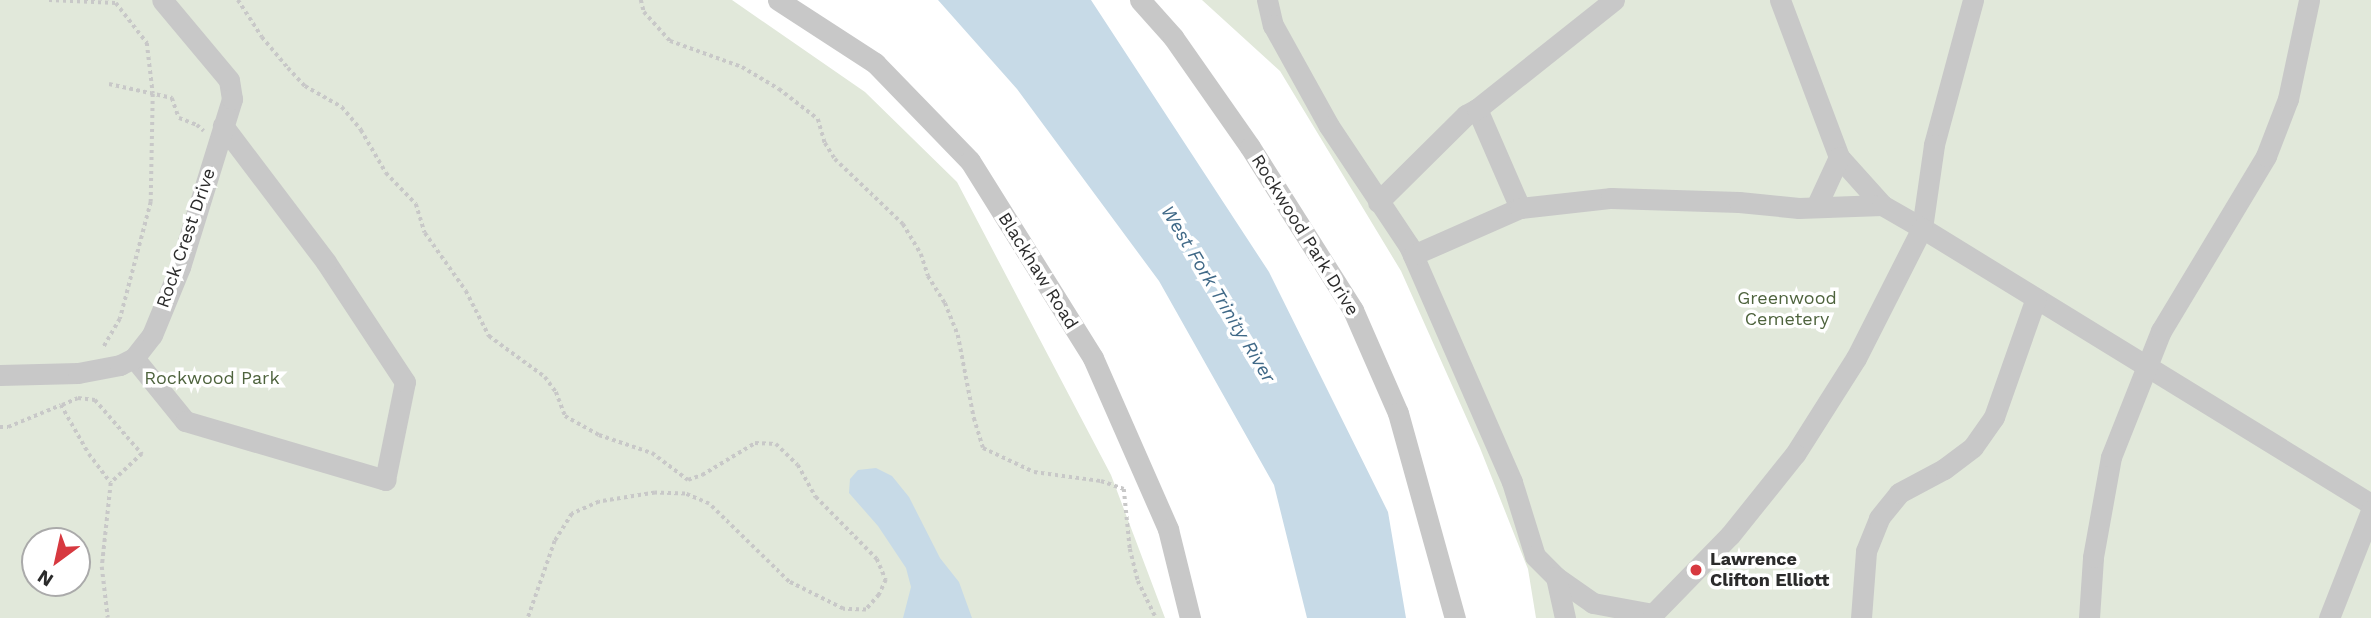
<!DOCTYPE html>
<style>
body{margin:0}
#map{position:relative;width:2371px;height:618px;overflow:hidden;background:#fff;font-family:"Work Sans",sans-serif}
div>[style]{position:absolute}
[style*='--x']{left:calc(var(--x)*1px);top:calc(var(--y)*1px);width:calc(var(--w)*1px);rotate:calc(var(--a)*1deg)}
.green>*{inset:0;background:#e1e8da}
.water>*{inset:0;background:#c7dae7}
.path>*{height:3.5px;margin-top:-1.75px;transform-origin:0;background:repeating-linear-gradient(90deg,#c8c8c8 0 3.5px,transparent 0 7px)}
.minor>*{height:21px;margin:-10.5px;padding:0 10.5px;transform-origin:10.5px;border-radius:10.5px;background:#c8c8c8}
.dots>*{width:19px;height:19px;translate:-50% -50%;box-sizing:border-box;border:4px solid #fff;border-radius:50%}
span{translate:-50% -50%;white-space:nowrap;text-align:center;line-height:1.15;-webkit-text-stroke:7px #fff;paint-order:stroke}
.street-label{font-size:18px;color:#2b2b2b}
.park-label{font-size:18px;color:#4e633d}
.poi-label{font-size:18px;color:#2b2b2b;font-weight:700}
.left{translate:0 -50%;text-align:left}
.water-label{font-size:19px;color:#406987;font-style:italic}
.north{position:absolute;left:21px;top:527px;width:70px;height:70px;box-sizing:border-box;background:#fff;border:2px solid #aaa;border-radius:50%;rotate:213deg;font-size:19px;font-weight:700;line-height:28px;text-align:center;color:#2b2b2b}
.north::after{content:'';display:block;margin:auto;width:24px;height:32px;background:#d73940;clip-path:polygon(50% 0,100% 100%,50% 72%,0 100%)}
</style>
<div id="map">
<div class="green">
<div style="clip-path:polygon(evenodd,0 0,732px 0,865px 92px,957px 182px,1111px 475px,1165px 618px,0 618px,0 0,35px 541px,77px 541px,77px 583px,35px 583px,35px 541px)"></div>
<div style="clip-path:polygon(1202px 0,2371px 0,2371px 618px,1536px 618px,1528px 569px,1480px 448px,1401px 271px,1280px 71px)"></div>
</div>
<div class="water">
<div style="clip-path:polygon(938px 0,1091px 0,1269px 272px,1388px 512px,1406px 618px,1307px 618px,1274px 485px,1159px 281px,1017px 89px)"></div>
<div style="clip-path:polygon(876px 468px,892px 476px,909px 497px,940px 558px,959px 582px,972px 618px,903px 618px,911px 587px,906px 568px,878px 526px,849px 493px,850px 479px,858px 470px)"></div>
</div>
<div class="path">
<div style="--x:49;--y:0;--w:67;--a:2.6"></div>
<div style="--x:116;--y:3;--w:51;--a:52.2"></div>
<div style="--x:147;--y:43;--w:51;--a:83.3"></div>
<div style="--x:153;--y:94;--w:108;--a:91.1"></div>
<div style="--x:151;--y:202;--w:121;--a:104.8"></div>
<div style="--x:120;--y:319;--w:34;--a:120"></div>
<div style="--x:238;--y:0;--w:44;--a:57"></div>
<div style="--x:262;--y:37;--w:40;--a:50"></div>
<div style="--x:288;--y:68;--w:25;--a:47"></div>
<div style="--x:305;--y:86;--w:43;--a:29.6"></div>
<div style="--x:342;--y:107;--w:30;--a:50"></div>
<div style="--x:361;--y:130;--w:50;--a:59.8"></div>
<div style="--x:386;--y:173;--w:43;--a:45.9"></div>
<div style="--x:416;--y:204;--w:30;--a:73"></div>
<div style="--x:425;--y:233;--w:71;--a:54.7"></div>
<div style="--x:466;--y:291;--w:51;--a:62.9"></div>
<div style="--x:489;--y:336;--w:69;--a:36.2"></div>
<div style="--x:545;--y:377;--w:19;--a:54"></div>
<div style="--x:556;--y:392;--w:26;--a:69"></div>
<div style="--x:565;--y:416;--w:39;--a:29"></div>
<div style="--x:599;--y:435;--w:56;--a:18.8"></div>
<div style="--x:652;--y:453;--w:45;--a:36.9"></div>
<div style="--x:688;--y:480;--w:15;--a:-20"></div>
<div style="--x:702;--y:475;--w:62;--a:-31.1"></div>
<div style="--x:755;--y:443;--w:21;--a:3"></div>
<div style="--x:776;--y:444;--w:30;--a:44"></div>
<div style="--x:798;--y:465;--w:37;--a:61"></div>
<div style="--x:816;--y:497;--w:87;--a:45.5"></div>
<div style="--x:877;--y:559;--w:23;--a:67"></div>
<div style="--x:886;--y:580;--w:17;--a:115"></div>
<div style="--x:879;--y:595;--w:20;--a:131"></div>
<div style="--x:866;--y:610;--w:23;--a:-178"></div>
<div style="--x:843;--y:609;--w:60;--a:-153.4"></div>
<div style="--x:789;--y:582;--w:112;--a:-135.7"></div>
<div style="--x:709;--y:504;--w:26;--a:-157"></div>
<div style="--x:685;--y:494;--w:30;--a:-178"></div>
<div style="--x:655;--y:493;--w:57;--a:170.9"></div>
<div style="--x:599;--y:502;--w:30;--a:156"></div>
<div style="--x:572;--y:514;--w:32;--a:122"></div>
<div style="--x:555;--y:541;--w:82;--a:109.3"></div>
<div style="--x:641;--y:0;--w:12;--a:76"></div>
<div style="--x:644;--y:12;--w:39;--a:48"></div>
<div style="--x:670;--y:41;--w:77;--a:19.9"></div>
<div style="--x:742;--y:67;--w:43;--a:30.7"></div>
<div style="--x:779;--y:89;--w:49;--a:37.6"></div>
<div style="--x:818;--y:119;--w:25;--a:74"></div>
<div style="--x:825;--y:143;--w:19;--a:58"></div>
<div style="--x:835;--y:159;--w:94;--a:43.7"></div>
<div style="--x:903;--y:224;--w:35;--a:59"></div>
<div style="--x:921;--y:254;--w:23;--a:72"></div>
<div style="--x:928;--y:276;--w:32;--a:58"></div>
<div style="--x:945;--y:303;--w:35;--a:68"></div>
<div style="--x:958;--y:335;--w:85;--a:79.1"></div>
<div style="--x:974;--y:418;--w:31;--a:73"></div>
<div style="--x:983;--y:448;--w:56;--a:25.2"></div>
<div style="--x:1034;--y:472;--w:68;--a:7.7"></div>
<div style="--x:1101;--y:481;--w:24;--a:19"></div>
<div style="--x:1124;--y:489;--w:60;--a:84.3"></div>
<div style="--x:1130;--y:549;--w:33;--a:76"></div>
<div style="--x:1138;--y:581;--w:41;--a:64.1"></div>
<div style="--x:109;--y:84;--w:65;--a:12.5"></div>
<div style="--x:172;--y:98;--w:21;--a:71"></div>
<div style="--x:179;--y:118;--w:19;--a:21"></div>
<div style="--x:197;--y:125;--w:9;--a:41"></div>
<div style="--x:62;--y:405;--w:17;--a:-24"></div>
<div style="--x:78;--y:398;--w:17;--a:7"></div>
<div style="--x:95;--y:400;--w:72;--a:49"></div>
<div style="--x:142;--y:454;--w:42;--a:136.9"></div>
<div style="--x:0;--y:427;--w:8;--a:0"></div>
<div style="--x:8;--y:427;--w:57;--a:-22.5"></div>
<div style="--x:61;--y:405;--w:56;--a:60.3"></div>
<div style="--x:89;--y:454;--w:36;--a:53"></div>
<div style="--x:111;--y:483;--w:84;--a:96.1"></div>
<div style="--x:102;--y:567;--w:51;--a:83.3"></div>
</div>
<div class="minor">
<div style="--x:778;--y:0;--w:116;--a:33"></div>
<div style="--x:875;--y:63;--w:136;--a:45.9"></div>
<div style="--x:970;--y:161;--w:232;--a:58"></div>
<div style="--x:1093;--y:358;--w:187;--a:66.3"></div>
<div style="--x:1168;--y:529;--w:92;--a:76.1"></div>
<div style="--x:1140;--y:0;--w:50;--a:48.3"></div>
<div style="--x:1173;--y:37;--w:134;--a:55"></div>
<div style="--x:1250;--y:147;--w:193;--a:57.7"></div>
<div style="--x:1353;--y:310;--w:112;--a:66.4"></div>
<div style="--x:1398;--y:413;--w:213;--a:74.5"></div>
<div style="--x:1267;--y:0;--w:26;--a:77"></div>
<div style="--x:1273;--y:25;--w:115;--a:61"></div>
<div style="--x:1329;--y:126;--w:144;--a:56.3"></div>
<div style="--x:1409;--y:246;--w:257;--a:66.4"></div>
<div style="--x:1512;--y:482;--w:77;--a:72.7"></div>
<div style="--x:1535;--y:556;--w:30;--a:45"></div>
<div style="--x:1556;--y:577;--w:45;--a:35.1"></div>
<div style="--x:1593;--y:603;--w:61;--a:10.4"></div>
<div style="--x:1653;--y:614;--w:6;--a:135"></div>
<div style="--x:1780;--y:0;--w:168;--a:69.4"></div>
<div style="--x:1839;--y:157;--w:64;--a:48.1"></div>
<div style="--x:1973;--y:0;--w:150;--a:105.1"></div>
<div style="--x:1934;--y:145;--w:84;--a:98.2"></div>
<div style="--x:1922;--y:228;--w:527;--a:31.58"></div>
<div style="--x:1477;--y:109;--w:108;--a:66.5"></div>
<div style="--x:1378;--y:202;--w:124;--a:-44.7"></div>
<div style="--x:1466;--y:115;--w:13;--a:-29"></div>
<div style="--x:1477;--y:109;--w:175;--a:-38.5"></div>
<div style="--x:1816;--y:207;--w:55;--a:-65.3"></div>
<div style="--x:1413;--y:255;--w:117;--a:-23.7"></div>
<div style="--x:1520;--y:208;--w:92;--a:-6.3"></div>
<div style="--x:1611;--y:198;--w:128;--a:1.8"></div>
<div style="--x:1739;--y:202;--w:60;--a:5.7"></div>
<div style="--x:1799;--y:208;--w:83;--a:-2.1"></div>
<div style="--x:1882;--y:205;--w:46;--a:29.9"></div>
<div style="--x:1922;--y:228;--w:146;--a:116.9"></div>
<div style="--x:1856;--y:358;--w:114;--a:122.4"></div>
<div style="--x:1795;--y:454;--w:104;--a:128.7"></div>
<div style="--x:1730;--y:535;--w:110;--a:134.3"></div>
<div style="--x:134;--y:358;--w:81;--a:51"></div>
<div style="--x:185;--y:421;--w:209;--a:16.4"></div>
<div style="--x:385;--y:480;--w:100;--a:-78.5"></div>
<div style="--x:405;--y:382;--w:144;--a:-123.4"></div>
<div style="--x:326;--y:262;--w:171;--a:-127.1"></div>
<div style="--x:0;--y:375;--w:78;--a:-1.5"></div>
<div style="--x:78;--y:373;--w:43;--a:-10.8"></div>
<div style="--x:120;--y:365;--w:16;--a:-27"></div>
<div style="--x:134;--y:358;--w:29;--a:-52"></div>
<div style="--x:152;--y:335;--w:74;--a:-67.6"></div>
<div style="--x:180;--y:267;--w:176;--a:-72.8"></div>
<div style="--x:232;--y:99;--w:19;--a:-99"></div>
<div style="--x:229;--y:80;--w:104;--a:-129.9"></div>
<div style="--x:1556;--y:577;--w:42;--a:77.6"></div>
<div style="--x:1861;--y:618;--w:67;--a:-85.7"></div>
<div style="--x:1866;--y:551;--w:35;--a:-68"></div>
<div style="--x:1879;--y:518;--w:32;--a:-51"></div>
<div style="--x:1899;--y:493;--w:51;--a:-28.1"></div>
<div style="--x:1944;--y:469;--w:36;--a:-37"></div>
<div style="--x:1973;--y:447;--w:37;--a:-55"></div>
<div style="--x:1994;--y:417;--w:126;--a:-70.6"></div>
<div style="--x:2089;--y:618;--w:61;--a:-86.2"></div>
<div style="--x:2093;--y:557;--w:102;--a:-79.8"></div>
<div style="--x:2111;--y:457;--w:136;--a:-68.4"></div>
<div style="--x:2161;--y:331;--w:204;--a:-59"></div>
<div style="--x:2266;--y:156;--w:61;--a:-68.9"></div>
<div style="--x:2288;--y:99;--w:101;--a:-78"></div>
<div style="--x:2329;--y:618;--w:115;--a:-68.6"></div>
</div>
<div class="dots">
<div style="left:1696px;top:570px;background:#d73940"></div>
</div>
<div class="street-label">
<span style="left:1305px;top:235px;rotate:58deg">Rockwood Park Drive</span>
<span style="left:186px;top:238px;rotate:-71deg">Rock Crest Drive</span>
<span style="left:1038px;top:271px;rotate:58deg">Blackhaw Road</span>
</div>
<div class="park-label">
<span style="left:1787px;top:309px">Greenwood<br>Cemetery</span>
<span style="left:212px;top:378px">Rockwood Park</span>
</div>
<div class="poi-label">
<span class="left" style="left:1710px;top:570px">Lawrence<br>Clifton Elliott</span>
</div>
<div class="water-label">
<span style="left:1218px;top:294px;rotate:59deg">West Fork Trinity River</span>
</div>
<div class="north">N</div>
</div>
